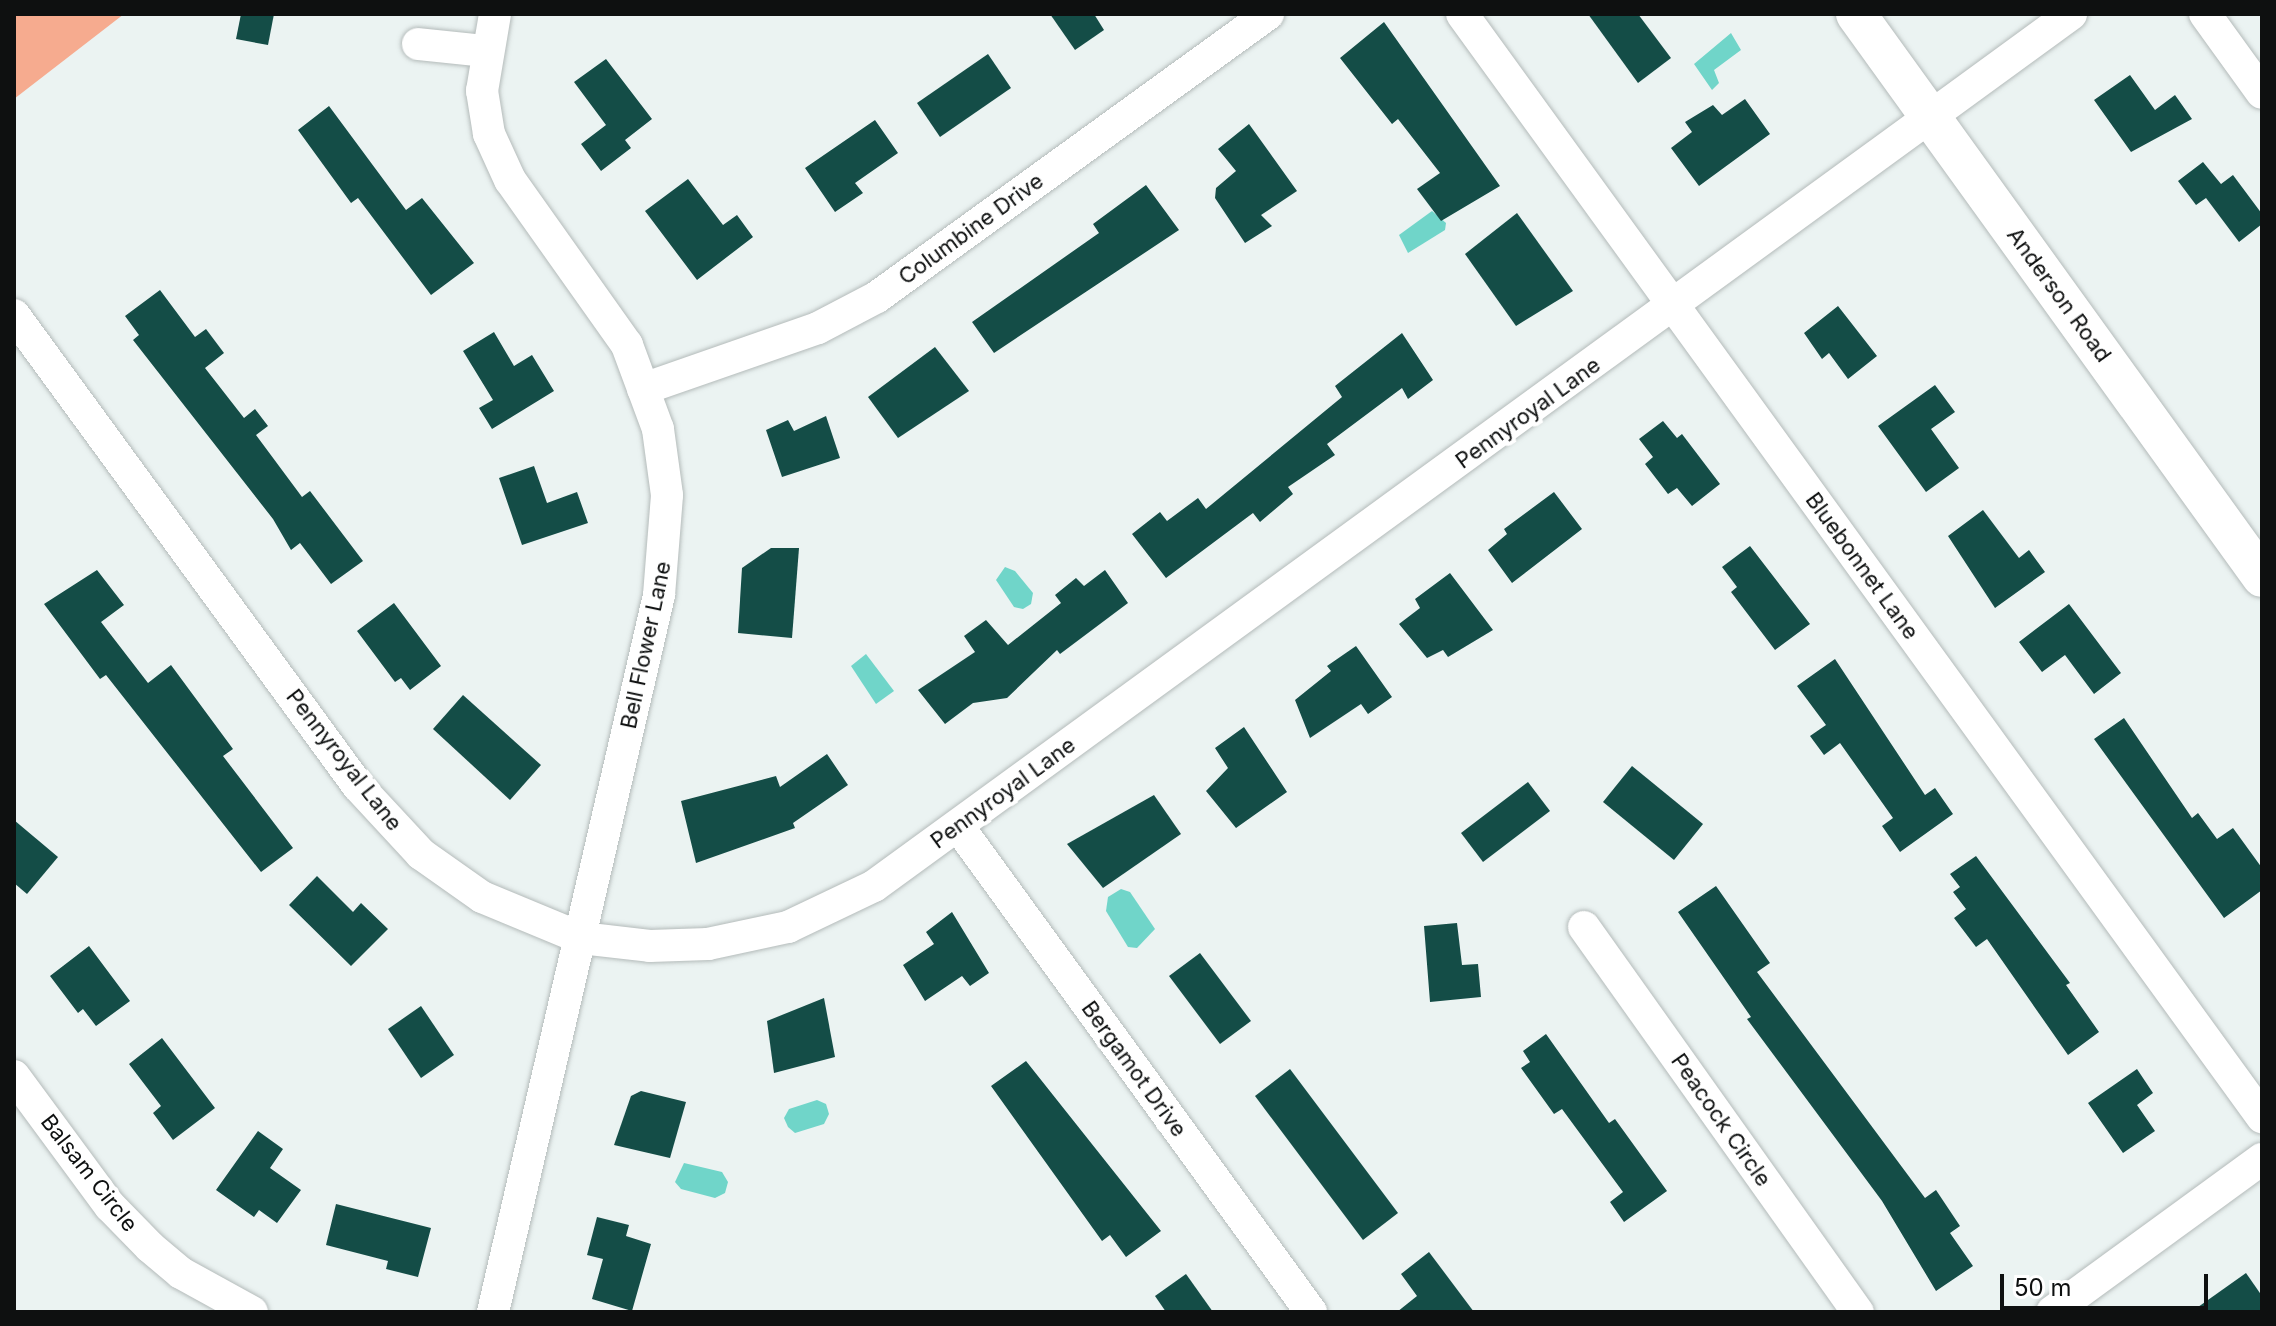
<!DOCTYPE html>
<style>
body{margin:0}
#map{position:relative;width:2276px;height:1326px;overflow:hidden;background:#ebf3f2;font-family:Inter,sans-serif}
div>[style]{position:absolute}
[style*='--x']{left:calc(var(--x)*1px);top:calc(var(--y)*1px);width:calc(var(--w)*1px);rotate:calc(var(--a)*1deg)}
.forest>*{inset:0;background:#f6ab8f}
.water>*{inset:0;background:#70d5c9}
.building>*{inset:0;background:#144d47}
.roads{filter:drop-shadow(0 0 2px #b4bbba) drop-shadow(0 0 2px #b4bbba)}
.minor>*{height:32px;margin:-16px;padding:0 16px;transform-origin:16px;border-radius:16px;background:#fff}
.tertiary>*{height:40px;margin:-20px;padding:0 20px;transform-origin:20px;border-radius:20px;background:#fff}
span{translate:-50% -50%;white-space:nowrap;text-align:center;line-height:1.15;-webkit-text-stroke:8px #fff;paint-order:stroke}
.street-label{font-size:22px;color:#0e1010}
.frame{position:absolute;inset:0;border:16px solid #0e1010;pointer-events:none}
.scale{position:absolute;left:2000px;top:1274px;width:208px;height:36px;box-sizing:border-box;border:4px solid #0e1010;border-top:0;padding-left:10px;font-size:24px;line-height:28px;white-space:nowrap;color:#0e1010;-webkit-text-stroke:6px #fff;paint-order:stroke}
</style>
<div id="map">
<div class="forest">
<div style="clip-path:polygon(14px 14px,124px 14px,14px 99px)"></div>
</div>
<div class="water">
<div style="clip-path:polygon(1731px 33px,1741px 50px,1714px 70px,1719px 83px,1712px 90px,1694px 64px)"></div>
<div style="clip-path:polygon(1432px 211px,1446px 223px,1445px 230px,1408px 253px,1399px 235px)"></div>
<div style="clip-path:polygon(1005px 567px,1015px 571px,1033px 593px,1031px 604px,1023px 609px,1014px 607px,996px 580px)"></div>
<div style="clip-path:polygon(866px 654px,894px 691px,876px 704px,851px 666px)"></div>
<div style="clip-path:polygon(1121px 889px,1130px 892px,1155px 929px,1137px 948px,1128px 947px,1106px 911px,1108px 897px)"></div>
<div style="clip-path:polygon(817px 1100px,826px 1104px,829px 1114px,824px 1124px,795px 1133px,788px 1127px,784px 1118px,789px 1109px)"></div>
<div style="clip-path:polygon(684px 1163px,722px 1172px,728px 1182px,725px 1193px,715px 1198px,681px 1189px,675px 1182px)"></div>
</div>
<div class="building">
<div style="clip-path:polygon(241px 14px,274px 14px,268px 45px,236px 39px)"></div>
<div style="clip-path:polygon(1050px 14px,1094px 14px,1104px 30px,1075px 50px)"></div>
<div style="clip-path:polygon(1588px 14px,1638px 14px,1671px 58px,1638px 83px)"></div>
<div style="clip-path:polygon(1384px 22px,1500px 186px,1441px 221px,1417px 189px,1440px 173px,1398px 119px,1392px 124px,1340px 58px)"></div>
<div style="clip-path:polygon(988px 54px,1011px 88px,940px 137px,917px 103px)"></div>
<div style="clip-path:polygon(606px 59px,652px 119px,625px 140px,631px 148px,601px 171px,581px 144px,606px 125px,574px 82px)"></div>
<div style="clip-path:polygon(2130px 75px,2155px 110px,2175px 95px,2192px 119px,2131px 152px,2094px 100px)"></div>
<div style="clip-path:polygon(1745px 99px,1770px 134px,1699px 186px,1671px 148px,1692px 132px,1685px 122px,1713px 105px,1722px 115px)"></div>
<div style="clip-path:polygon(329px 106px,406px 210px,422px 198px,474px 263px,431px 295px,358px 198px,351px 203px,298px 130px)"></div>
<div style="clip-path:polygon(875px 120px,898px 153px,855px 183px,863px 193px,835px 212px,805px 168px)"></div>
<div style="clip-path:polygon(1249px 124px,1297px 191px,1261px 215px,1272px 226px,1245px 243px,1215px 198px,1216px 188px,1236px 171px,1218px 149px)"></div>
<div style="clip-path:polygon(2203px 162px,2221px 184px,2233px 175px,2262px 214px,2262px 224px,2239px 242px,2206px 198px,2196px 205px,2178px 181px)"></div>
<div style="clip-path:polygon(688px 179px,723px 225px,737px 215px,753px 237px,697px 280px,645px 211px)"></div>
<div style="clip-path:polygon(1146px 185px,1179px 230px,994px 353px,972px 322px,1099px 233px,1093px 224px)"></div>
<div style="clip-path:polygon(1517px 213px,1573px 291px,1516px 326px,1465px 254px)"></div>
<div style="clip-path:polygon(160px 290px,195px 337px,206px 329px,224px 353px,205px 368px,244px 418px,255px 409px,268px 426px,256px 435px,302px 497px,310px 491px,363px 561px,331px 584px,300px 543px,291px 550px,273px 519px,133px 340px,139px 335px,125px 316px)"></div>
<div style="clip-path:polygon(1838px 306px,1877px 356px,1848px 379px,1829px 353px,1822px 359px,1804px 333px)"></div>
<div style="clip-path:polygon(494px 332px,514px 366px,532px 355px,554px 391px,492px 429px,479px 408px,493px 400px,463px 351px)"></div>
<div style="clip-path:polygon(1402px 333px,1433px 380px,1408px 399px,1402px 388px,1327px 444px,1335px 455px,1288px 487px,1293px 494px,1260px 522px,1253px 513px,1166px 578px,1132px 534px,1160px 512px,1167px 521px,1198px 498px,1206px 509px,1342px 397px,1335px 386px)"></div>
<div style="clip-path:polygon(935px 347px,969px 391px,898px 438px,868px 397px)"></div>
<div style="clip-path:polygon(1935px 385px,1955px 412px,1931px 429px,1959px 468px,1926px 492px,1878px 426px)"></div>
<div style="clip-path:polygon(826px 416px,840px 458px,782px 477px,766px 430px,788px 420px,794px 431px)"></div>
<div style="clip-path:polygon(1663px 421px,1677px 438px,1682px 434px,1720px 484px,1692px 506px,1677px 488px,1668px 494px,1645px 464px,1653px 457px,1639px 439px)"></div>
<div style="clip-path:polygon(534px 466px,547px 503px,577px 492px,588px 523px,522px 545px,499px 478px)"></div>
<div style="clip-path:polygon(1554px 492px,1582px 529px,1512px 583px,1488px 550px,1507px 534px,1504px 529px)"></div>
<div style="clip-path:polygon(1983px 510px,2019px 558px,2029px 550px,2045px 572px,1995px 608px,1948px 536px)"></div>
<div style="clip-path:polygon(1750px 546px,1810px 624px,1775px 650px,1731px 592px,1737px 587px,1722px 567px)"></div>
<div style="clip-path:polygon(771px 548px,799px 548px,792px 638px,738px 633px,742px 568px)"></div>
<div style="clip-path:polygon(97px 570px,124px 605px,101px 622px,148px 683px,171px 665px,233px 749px,223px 756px,293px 848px,261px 872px,106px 675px,100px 679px,44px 604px)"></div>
<div style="clip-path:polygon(1105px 570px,1128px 603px,1060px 654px,1057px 650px,1007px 698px,973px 703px,945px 724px,918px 690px,975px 652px,964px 636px,986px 620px,1008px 645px,1061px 603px,1055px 595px,1076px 578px,1084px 586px)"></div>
<div style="clip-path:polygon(1450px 573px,1493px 630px,1448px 657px,1443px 650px,1427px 658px,1399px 624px,1420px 608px,1415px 599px)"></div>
<div style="clip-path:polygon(394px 603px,441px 666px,410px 690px,401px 678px,395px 682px,357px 631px)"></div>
<div style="clip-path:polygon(2069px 604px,2121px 673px,2094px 694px,2065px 655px,2042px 672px,2019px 642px)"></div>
<div style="clip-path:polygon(1356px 646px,1392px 697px,1368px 714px,1361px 704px,1310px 738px,1295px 700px,1331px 671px,1327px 666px)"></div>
<div style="clip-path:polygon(1835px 659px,1925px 795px,1935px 788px,1953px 814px,1900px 852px,1882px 826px,1893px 818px,1840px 743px,1824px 755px,1810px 736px,1826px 725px,1797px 686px)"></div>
<div style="clip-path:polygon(463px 695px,541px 765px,510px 800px,433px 729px)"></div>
<div style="clip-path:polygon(2124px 718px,2192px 818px,2198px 813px,2217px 839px,2233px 828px,2262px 868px,2262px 890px,2224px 918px,2094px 739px)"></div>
<div style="clip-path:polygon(1244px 727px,1287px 792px,1236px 828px,1206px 791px,1228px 768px,1215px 748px)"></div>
<div style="clip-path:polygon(827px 754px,848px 785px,793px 823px,795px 828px,696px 863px,681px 801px,776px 776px,780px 787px)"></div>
<div style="clip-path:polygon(1632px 766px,1703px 824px,1674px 860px,1603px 802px)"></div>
<div style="clip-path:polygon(1528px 782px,1550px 811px,1483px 862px,1461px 833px)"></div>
<div style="clip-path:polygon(1154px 795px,1181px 834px,1103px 888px,1067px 844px)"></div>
<div style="clip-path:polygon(14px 820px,58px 857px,27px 894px,14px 883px)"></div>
<div style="clip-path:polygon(1976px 856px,2070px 983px,2066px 985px,2099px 1032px,2068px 1055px,1987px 939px,1976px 947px,1954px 918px,1966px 909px,1953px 892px,1960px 887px,1950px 874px)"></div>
<div style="clip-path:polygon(317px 876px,353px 912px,361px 903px,388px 929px,351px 966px,289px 905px)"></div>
<div style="clip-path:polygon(1716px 886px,1770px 963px,1757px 972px,1925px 1198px,1936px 1190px,1960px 1226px,1950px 1233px,1973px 1266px,1936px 1291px,1882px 1201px,1747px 1019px,1751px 1017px,1678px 912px)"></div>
<div style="clip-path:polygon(952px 912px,989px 973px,970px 986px,962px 976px,925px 1001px,903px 965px,934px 944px,926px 932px)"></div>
<div style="clip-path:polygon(1457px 923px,1462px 965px,1478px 964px,1481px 997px,1430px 1002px,1424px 926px)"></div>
<div style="clip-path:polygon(89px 946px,130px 1001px,96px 1026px,83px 1009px,78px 1013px,50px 976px)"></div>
<div style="clip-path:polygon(1200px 953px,1251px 1021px,1220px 1044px,1169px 976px)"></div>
<div style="clip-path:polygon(824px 998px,835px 1057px,774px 1073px,767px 1021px)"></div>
<div style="clip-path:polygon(421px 1006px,454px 1055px,421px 1078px,388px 1029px)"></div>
<div style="clip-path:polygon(1546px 1034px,1609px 1123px,1615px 1119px,1667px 1191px,1624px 1222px,1610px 1202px,1623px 1192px,1562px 1109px,1554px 1114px,1521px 1068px,1530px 1062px,1523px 1051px)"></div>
<div style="clip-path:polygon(162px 1038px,215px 1108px,173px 1140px,153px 1113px,161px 1106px,129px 1064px)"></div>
<div style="clip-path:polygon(1026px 1061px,1161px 1231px,1126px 1257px,1110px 1235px,1102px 1241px,991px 1086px)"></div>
<div style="clip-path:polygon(1290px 1069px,1398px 1213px,1363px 1240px,1255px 1096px)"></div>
<div style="clip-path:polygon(2137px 1069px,2153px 1093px,2137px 1105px,2155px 1131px,2123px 1153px,2088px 1103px)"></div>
<div style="clip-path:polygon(641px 1091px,686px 1102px,670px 1158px,614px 1145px,631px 1096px)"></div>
<div style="clip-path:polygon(258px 1131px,283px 1149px,270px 1168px,301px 1190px,277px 1223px,259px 1210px,254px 1217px,216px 1190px)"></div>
<div style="clip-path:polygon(336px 1204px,431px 1228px,418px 1277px,386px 1269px,388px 1261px,326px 1245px)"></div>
<div style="clip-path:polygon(597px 1217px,629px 1225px,626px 1236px,651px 1244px,632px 1311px,592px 1299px,603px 1259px,587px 1255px)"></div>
<div style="clip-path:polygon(1429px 1252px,1474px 1312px,1397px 1312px,1417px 1296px,1401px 1274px)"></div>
<div style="clip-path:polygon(2246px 1273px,2262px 1296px,2262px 1312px,2191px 1312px)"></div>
<div style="clip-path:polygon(1186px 1274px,1213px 1312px,1166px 1312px,1155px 1296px)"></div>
</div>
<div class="roads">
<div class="minor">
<div style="--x:1462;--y:14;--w:1363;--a:54.05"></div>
<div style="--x:2205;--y:14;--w:97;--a:54.2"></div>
<div style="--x:418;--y:44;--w:67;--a:6"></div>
<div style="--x:14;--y:315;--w:583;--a:53.86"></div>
<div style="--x:358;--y:786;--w:93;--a:47.2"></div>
<div style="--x:421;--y:854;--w:75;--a:35.2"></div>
<div style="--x:482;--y:897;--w:107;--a:22.5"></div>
<div style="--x:581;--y:938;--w:69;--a:6.6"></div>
<div style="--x:650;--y:946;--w:58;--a:-2"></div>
<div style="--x:708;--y:944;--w:82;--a:-12"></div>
<div style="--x:788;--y:927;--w:95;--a:-25.5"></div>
<div style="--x:874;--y:886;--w:1481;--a:-36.07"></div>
<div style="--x:643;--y:389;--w:185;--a:-19.2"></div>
<div style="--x:818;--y:328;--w:67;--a:-27.7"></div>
<div style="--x:877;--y:297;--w:483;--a:-35.9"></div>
<div style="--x:958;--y:826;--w:601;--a:54.01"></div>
<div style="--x:1584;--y:927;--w:473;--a:54.6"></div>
<div style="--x:14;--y:1076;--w:162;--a:53.6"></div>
<div style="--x:110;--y:1206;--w:57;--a:45.7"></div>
<div style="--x:150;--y:1247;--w:40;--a:40"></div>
<div style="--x:181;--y:1273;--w:81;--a:28.8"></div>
<div style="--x:493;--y:1312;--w:736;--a:-76.96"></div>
<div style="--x:659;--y:595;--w:100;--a:-85.4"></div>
<div style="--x:667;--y:495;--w:67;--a:-97.8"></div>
<div style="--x:658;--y:429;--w:90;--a:-110.3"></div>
<div style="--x:627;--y:345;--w:202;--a:-125.3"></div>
<div style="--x:510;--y:180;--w:51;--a:-114.5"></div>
<div style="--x:489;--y:134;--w:44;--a:-99.2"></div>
<div style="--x:482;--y:91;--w:78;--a:-80.4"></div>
<div style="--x:2052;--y:1312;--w:260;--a:-36.1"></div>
</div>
<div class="tertiary">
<div style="--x:1856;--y:14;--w:694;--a:54.2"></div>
</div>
</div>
<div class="street-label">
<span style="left:971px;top:229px;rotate:-36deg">Columbine Drive</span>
<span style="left:2059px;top:295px;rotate:54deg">Anderson Road</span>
<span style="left:1528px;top:413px;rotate:-36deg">Pennyroyal Lane</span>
<span style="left:1862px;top:566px;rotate:54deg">Bluebonnet Lane</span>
<span style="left:646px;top:645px;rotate:-78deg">Bell Flower Lane</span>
<span style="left:344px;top:760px;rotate:52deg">Pennyroyal Lane</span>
<span style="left:1003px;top:793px;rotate:-36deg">Pennyroyal Lane</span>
<span style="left:1134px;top:1069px;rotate:54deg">Bergamot Drive</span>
<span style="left:1721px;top:1120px;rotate:55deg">Peacock Circle</span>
<span style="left:89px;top:1173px;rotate:52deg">Balsam Circle</span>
</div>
<div class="frame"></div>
<div class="scale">50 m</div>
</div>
